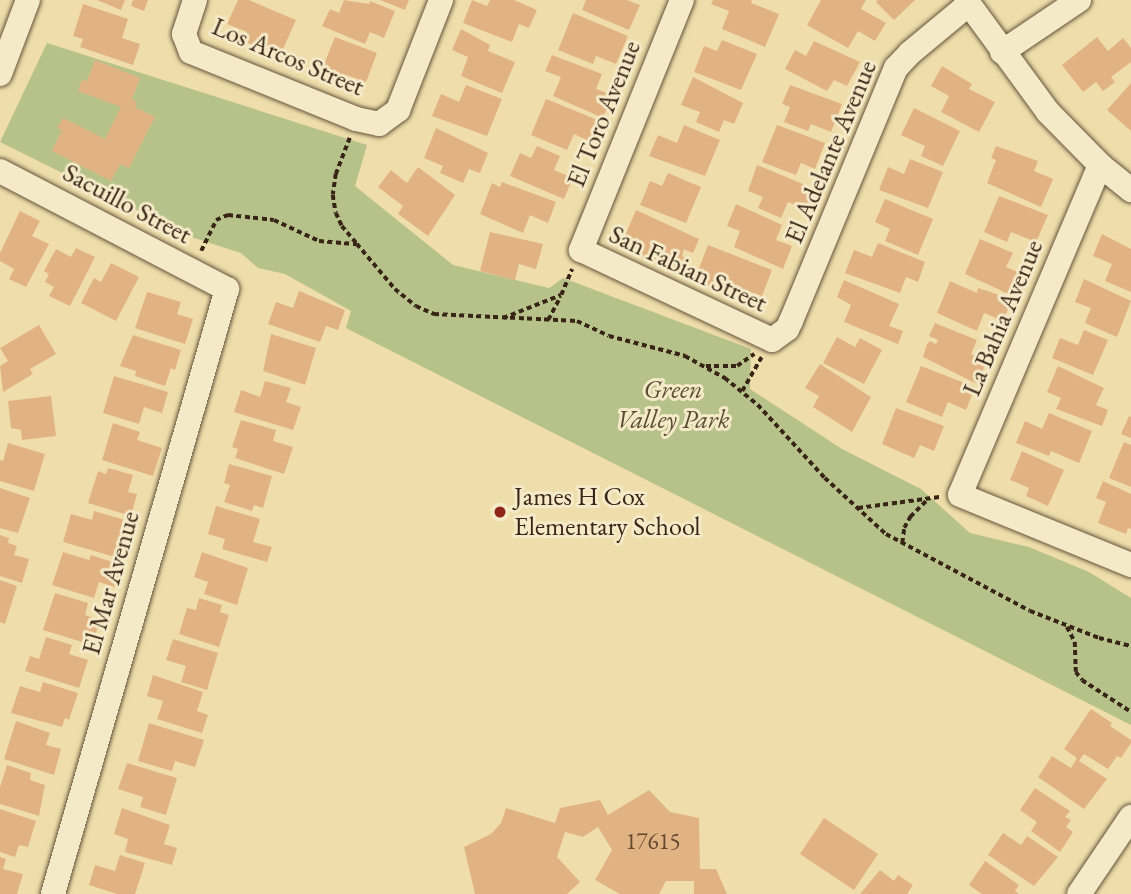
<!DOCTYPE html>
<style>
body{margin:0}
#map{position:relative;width:1131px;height:894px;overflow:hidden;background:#efdeab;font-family:"EB Garamond",serif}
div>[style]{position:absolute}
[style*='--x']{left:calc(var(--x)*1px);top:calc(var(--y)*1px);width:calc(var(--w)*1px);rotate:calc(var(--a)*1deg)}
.green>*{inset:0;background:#b7c18a}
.building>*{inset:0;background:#e2b382}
.path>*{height:3.5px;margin-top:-1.75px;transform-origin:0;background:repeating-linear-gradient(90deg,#382516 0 5px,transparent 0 8.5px)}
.roads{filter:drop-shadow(0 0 2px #66533b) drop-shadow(0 0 2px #66533b)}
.minor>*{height:24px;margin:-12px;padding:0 12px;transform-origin:12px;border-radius:12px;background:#f5eac8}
.dots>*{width:19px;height:19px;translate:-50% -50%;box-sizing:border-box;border:4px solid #f5eac8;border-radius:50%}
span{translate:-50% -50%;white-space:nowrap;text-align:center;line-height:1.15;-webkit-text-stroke:6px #f5eac8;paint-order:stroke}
.number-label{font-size:23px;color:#624831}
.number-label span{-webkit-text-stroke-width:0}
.street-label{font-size:26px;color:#382516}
.park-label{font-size:26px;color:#584c33;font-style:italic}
.poi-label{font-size:26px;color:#382516}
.left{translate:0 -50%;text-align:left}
</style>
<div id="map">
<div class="green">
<div style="clip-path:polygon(47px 43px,367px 145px,355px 186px,453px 265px,549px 288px,563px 278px,751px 349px,750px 389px,842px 449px,921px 489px,970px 533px,1029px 547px,1089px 572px,1131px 598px,1131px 725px,346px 328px,351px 311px,285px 274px,258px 268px,241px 253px,191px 237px,0 142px)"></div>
</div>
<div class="building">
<div style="clip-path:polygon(97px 0,125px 0,121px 10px)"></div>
<div style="clip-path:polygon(133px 0,148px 0,144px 11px,131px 6px)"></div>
<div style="clip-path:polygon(238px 0,249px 0,296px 20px,280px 56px,243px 41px,247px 32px,227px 24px)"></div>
<div style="clip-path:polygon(344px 0,369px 4px,370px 1px,395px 11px,384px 38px,370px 32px,365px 44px,322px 26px,330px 9px,339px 13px)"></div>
<div style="clip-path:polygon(380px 0,409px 0,405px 10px)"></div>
<div style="clip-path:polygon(472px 0,487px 6px,490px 0,514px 0,537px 10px,529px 28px,519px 24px,512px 42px,463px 23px)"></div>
<div style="clip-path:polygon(586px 0,627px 0,640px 5px,629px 30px,582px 10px)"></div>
<div style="clip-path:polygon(713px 0,752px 0,751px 3px,779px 14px,765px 47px,722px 29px,729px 11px,711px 4px)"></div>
<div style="clip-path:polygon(821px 0,866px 0,861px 9px,886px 23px,875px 41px,858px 31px,848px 48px,807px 25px)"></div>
<div style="clip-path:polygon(878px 0,915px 0,894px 20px,876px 2px)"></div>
<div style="clip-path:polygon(83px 4px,128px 19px,122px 38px,140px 44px,133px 65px,80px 47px,83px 39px,73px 36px)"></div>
<div style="clip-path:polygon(573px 13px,628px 36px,616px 64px,596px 56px,593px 64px,558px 50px)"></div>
<div style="clip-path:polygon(461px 29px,490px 45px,488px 51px,515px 62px,502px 93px,461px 76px,468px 57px,452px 50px)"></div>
<div style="clip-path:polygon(335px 37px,377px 53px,366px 82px,346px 75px,342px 83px,320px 74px)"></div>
<div style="clip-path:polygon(1097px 37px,1108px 51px,1123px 38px,1131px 48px,1131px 62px,1111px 77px,1115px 82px,1103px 91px,1096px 82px,1083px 92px,1062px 65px)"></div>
<div style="clip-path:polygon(722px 40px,757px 54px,741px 90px,694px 72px,704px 46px,717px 51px)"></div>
<div style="clip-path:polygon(814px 41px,860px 62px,847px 86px,834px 80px,827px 91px,785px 69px,795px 50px,806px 56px)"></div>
<div style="clip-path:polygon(552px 55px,602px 74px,596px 89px,612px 95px,603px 118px,553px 96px,561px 77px,545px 71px)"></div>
<div style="clip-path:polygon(95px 60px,140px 78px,132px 99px,137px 102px,135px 107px,155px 117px,129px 168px,120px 164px,111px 181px,52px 151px,62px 130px,57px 128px,63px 118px,105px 139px,121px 107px,78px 91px,82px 80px,87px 81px)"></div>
<div style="clip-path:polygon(942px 66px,972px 84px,969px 89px,995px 102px,979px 132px,941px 112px,949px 96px,931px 86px)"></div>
<div style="clip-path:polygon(693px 77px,743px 103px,734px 124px,724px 120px,719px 132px,696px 122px,700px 112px,681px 105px)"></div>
<div style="clip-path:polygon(1131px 83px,1131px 131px,1107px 110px)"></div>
<div style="clip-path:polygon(466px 85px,502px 99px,487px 136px,432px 116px,441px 94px,459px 102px)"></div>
<div style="clip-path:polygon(790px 85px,842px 104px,831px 132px,811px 124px,808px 131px,784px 122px,790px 107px,782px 104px)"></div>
<div style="clip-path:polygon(546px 99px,600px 121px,591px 142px,574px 134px,567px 150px,531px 135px)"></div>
<div style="clip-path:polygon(914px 108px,960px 131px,943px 166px,921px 156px,925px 146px,901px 135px)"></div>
<div style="clip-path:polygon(684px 125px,720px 140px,705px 176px,649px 156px,658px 135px,677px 143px)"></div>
<div style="clip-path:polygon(777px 125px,825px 143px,815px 169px,801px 163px,796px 175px,762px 162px)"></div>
<div style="clip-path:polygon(436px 128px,488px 153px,480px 173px,469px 169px,463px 183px,440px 173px,443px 166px,424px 158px)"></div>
<div style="clip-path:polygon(537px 146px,560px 156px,554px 170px,573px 178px,564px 199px,510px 176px,520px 153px,531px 158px)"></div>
<div style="clip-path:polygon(996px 146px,1038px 161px,1034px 171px,1053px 179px,1041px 207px,987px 183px,996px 160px,991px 158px)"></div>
<div style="clip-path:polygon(910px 159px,943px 172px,928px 208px,879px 190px,888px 167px,904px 174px)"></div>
<div style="clip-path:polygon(757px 165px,815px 189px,807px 210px,788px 202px,781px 218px,758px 208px,763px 197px,748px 191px)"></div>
<div style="clip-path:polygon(418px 167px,455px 195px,428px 236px,398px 214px,403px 206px,378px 187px,391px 170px,407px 183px)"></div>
<div style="clip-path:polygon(668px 173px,701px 187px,686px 223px,640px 205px,650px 181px,662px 186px)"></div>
<div style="clip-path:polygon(502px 182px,556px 202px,548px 223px,530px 215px,523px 233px,480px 214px,492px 183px,500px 187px)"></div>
<div style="clip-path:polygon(999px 196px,1048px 215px,1036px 242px,1011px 232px,1007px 242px,984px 232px)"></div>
<div style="clip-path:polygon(885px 199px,933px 219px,918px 255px,885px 241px,890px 229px,875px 222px)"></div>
<div style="clip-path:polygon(736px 204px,782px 225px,776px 240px,792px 246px,783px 269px,734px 247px,740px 231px,727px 226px)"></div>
<div style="clip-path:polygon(636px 210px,699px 239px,693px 253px,684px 249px,682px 256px,691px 260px,684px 275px,639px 256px,643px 246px,624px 238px)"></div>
<div style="clip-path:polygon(20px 211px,40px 221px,32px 236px,49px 244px,26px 287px,9px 279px,14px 269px,0 261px,0 253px)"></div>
<div style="clip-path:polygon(490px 232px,543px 244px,536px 269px,519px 264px,515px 280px,480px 271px)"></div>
<div style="clip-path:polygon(1102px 234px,1131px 249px,1131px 292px,1105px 281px,1112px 264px,1093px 256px)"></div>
<div style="clip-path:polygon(980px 239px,1013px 253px,1006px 267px,1023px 274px,1013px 296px,965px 274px)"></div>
<div style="clip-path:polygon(878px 243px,925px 262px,918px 282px,906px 277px,900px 293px,845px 273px,854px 250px,872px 257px)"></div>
<div style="clip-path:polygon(708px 245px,772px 270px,762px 296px,742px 289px,739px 298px,703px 283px,704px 280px,696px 276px)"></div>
<div style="clip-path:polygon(76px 248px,95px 257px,70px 306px,49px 296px,54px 287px,45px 282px,49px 274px,44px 271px,56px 249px,71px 257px)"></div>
<div style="clip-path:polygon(111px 263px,139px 277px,116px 321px,81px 303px,94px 278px,101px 282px)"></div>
<div style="clip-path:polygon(1084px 279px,1131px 301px,1117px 337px,1085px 323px,1091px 308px,1075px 302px)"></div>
<div style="clip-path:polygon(844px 280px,899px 304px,889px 326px,903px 331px,898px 344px,844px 322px,851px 305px,837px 297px)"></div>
<div style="clip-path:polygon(950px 281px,977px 293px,978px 288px,1012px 299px,1003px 321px,984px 313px,977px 331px,937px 313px)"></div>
<div style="clip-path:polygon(299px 291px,345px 310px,338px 330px,326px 326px,320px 342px,268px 324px,276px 302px,293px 308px)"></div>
<div style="clip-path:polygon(147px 292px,181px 302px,177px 314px,193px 319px,185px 344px,135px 328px)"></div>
<div style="clip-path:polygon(935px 323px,977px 340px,971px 354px,987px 361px,977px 384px,923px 357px,927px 344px,930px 341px,936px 344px,938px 340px,929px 336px)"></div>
<div style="clip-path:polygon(39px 325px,56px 354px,30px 369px,33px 374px,3px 392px,0 366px,8px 361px,0 348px)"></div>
<div style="clip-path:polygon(1084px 330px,1108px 340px,1093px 375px,1052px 358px,1060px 338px,1078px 345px)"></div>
<div style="clip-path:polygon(271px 334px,316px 348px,305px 385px,263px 371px)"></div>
<div style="clip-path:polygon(133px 335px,181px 350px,175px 370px,171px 368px,165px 386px,135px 376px,136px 371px,120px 366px)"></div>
<div style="clip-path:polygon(837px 337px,855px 347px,860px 338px,882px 350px,864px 384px,823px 363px)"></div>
<div style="clip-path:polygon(820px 364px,871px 397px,852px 432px,813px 407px,819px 396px,805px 388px)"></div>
<div style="clip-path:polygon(921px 366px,975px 387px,966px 410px,948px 402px,942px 417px,906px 402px)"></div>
<div style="clip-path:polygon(1058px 366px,1104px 388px,1096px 405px,1108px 410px,1102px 426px,1056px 409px,1061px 398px,1047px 392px)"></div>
<div style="clip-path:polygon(114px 376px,168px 392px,162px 413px,144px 407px,139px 424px,103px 413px)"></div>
<div style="clip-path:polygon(265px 381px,291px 388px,286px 402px,301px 407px,293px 430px,234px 412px,241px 390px,260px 397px)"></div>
<div style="clip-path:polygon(51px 396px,56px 436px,22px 440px,21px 430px,11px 428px,8px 401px)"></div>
<div style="clip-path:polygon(896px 408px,944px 426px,934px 451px,920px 445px,914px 458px,882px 444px)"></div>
<div style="clip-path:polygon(1049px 413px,1092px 431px,1079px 463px,1051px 451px,1049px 456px,1016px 443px,1025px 421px,1042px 429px)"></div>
<div style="clip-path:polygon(1129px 416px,1131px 417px,1131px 438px,1121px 434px)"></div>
<div style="clip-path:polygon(241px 420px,276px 430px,273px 441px,293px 447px,284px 474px,235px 458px,238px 449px,232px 447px)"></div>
<div style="clip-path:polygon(113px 423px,140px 432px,137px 440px,162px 448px,153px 476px,102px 460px)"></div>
<div style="clip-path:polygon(1124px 442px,1131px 445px,1131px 487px,1109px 478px)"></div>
<div style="clip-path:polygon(8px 443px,45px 454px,34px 491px,0 481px,0 460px,3px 461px)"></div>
<div style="clip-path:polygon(1022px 451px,1064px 470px,1048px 506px,1026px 496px,1029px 488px,1010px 480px)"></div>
<div style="clip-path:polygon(229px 464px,272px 476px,263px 508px,254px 505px,252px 511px,224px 502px,230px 485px,224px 483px)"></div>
<div style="clip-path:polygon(108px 468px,133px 475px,128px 492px,137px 494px,131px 516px,88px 503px,98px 471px,106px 474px)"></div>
<div style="clip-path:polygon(1103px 481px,1131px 494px,1131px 529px,1128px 528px,1126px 534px,1098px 523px,1106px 502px,1096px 498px)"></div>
<div style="clip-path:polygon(0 488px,30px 498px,18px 533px,0 528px)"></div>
<div style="clip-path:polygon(216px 506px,260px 519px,253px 542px,272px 547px,267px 562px,222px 549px,225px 539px,208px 534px)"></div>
<div style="clip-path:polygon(94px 511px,129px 521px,115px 557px,63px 542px,71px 514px,92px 520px)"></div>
<div style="clip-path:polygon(0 535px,9px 538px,8px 543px,17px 546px,14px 555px,29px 559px,22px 583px,0 576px)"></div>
<div style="clip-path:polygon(63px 552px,89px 560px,91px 555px,125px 566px,118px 588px,99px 582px,94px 598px,52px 585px)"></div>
<div style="clip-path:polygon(202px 552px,248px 568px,237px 605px,204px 594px,208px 582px,194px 577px)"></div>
<div style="clip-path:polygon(0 580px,17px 586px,5px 624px,0 622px)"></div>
<div style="clip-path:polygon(55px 593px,88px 603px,85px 615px,100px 620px,92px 645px,43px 630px)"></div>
<div style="clip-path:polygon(199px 598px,222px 605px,220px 612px,229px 615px,219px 647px,179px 634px,187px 608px,196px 610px)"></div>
<div style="clip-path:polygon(46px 637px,72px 645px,69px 654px,88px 660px,79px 688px,25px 671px,30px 656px,39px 659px)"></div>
<div style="clip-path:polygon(173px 639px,218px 653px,207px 690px,181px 682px,186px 666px,166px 660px)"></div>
<div style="clip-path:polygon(153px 675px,203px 692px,197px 711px,208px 715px,202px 733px,157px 719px,163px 701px,147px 696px)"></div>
<div style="clip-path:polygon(43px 682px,78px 693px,69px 720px,65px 718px,62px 727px,11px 713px,20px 686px,40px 692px)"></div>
<div style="clip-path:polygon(1091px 709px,1112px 723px,1110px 726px,1131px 740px,1131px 743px,1121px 758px,1117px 756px,1108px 769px,1084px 754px,1079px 761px,1107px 779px,1084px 809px,1038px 777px,1052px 756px,1071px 768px,1077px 758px,1064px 749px)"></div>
<div style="clip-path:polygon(16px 721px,50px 733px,46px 745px,61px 749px,54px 775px,4px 759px)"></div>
<div style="clip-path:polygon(149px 723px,204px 740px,195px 767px,175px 761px,172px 771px,138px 761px)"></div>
<div style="clip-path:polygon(127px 763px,177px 778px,166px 815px,140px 807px,143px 797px,118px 789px)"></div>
<div style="clip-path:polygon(7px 765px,31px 773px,30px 780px,45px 785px,39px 816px,0 804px,0 787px)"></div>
<div style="clip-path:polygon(1035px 788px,1070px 811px,1065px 817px,1071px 820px,1066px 827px,1073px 832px,1060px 852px,1031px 831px,1037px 822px,1020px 810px)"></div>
<div style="clip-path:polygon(649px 790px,670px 812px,699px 818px,700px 869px,716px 869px,727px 894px,694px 894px,694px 881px,666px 881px,659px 894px,620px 894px,595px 880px,612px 850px,598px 827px,583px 837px,565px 832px,557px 857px,580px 882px,567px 894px,475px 894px,464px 847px,491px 834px,501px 823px,506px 808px,555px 823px,560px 808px,600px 800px,608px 815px)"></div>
<div style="clip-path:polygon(122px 808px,170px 825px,164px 844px,177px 848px,172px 865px,125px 852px,128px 839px,114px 834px)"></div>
<div style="clip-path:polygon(0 809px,36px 821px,28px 847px,19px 845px,15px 857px,0 852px)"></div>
<div style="clip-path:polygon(824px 818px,878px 854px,854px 890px,800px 854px)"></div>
<div style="clip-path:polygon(1003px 833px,1021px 845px,1027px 836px,1058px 857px,1034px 886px,988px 855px)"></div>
<div style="clip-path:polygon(120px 855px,145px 863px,135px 894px,117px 894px,89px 885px,95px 865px,115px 871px)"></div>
<div style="clip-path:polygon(0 857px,6px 859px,3px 869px,23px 874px,17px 894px,0 894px)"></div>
<div style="clip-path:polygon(985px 861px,1019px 885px,1015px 891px,1019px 894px,982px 894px,969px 885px)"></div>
<div style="clip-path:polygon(880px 870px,894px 881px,898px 875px,913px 885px,907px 894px,860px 894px)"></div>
</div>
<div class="path">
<div style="--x:350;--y:138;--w:39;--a:111"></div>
<div style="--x:336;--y:174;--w:21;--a:98"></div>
<div style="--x:333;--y:195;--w:18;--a:81"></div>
<div style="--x:336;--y:213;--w:14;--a:65"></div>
<div style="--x:342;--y:226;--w:23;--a:50"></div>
<div style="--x:357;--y:244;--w:59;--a:49.8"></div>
<div style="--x:395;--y:289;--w:27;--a:39"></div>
<div style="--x:416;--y:306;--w:20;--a:24"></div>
<div style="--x:434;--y:314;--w:143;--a:2.8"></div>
<div style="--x:577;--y:321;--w:35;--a:25"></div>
<div style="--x:609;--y:336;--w:79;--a:14.7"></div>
<div style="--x:685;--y:356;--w:46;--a:28.8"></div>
<div style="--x:725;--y:378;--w:43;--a:39.3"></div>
<div style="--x:758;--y:405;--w:99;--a:47.5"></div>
<div style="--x:825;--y:478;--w:83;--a:42.6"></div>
<div style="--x:886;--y:534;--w:163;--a:28.1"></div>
<div style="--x:1030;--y:611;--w:74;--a:21.4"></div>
<div style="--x:1099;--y:638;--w:33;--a:14"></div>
<div style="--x:201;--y:251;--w:34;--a:-64"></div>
<div style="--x:216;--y:220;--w:13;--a:-23"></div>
<div style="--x:228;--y:215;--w:46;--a:6.2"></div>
<div style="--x:274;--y:220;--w:50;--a:25"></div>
<div style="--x:319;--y:241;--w:38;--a:5"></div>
<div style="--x:503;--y:318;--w:62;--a:-21.6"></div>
<div style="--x:561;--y:295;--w:28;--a:-67"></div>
<div style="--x:548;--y:320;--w:26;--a:-62"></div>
<div style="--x:706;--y:366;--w:31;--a:0"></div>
<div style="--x:737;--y:366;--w:21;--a:-35"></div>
<div style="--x:742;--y:391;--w:39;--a:-60"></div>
<div style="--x:858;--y:508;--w:82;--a:-7.7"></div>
<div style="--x:902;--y:543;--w:15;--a:-82"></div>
<div style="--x:904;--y:528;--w:13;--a:-61"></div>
<div style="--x:910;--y:517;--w:27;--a:-45"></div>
<div style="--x:1067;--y:627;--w:17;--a:62"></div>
<div style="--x:1075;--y:642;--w:30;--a:88"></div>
<div style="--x:1076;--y:672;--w:10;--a:53"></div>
<div style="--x:1082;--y:680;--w:59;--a:33.1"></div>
</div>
<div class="roads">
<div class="minor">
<div style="--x:195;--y:0;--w:36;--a:108"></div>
<div style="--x:184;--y:34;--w:19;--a:69"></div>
<div style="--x:191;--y:52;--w:178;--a:22.1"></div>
<div style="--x:356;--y:119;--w:24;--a:12"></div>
<div style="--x:379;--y:124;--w:24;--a:-36"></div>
<div style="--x:398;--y:110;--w:118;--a:-68.6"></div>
<div style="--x:682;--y:0;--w:270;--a:112"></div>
<div style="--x:581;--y:250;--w:211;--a:25.2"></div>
<div style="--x:772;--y:340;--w:19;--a:-36"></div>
<div style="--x:787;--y:329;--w:9;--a:-63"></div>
<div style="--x:791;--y:321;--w:274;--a:-67.5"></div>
<div style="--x:896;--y:68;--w:21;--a:-47"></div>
<div style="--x:910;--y:53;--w:77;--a:-39.7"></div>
<div style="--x:966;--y:0;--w:139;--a:53.8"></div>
<div style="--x:1048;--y:112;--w:74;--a:45.5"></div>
<div style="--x:1100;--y:165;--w:40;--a:39"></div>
<div style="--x:1002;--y:52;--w:93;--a:-34"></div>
<div style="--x:0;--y:74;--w:79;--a:-69.3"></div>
<div style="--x:1100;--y:165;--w:358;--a:113"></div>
<div style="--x:960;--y:495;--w:185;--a:22.3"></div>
<div style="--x:0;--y:171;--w:256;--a:27.5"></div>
<div style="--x:227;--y:289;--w:630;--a:106.05"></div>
<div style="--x:1079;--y:894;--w:93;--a:-56"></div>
</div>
</div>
<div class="dots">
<div style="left:500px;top:512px;background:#8f2418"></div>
</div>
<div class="number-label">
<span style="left:653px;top:841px">17615</span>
</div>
<div class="street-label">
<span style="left:288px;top:57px;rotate:23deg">Los Arcos Street</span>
<span style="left:604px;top:114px;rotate:-68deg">El Toro Avenue</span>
<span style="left:831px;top:152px;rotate:-67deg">El Adelante Avenue</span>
<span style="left:127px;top:204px;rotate:28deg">Sacuillo Street</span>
<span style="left:688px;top:269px;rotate:25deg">San Fabian Street</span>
<span style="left:1003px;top:318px;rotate:-67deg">La Bahia Avenue</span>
<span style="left:111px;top:583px;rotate:-74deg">El Mar Avenue</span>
</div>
<div class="park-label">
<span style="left:673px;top:405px">Green<br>Valley Park</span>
</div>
<div class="poi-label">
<span class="left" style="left:514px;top:512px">James H Cox<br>Elementary School</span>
</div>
</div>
